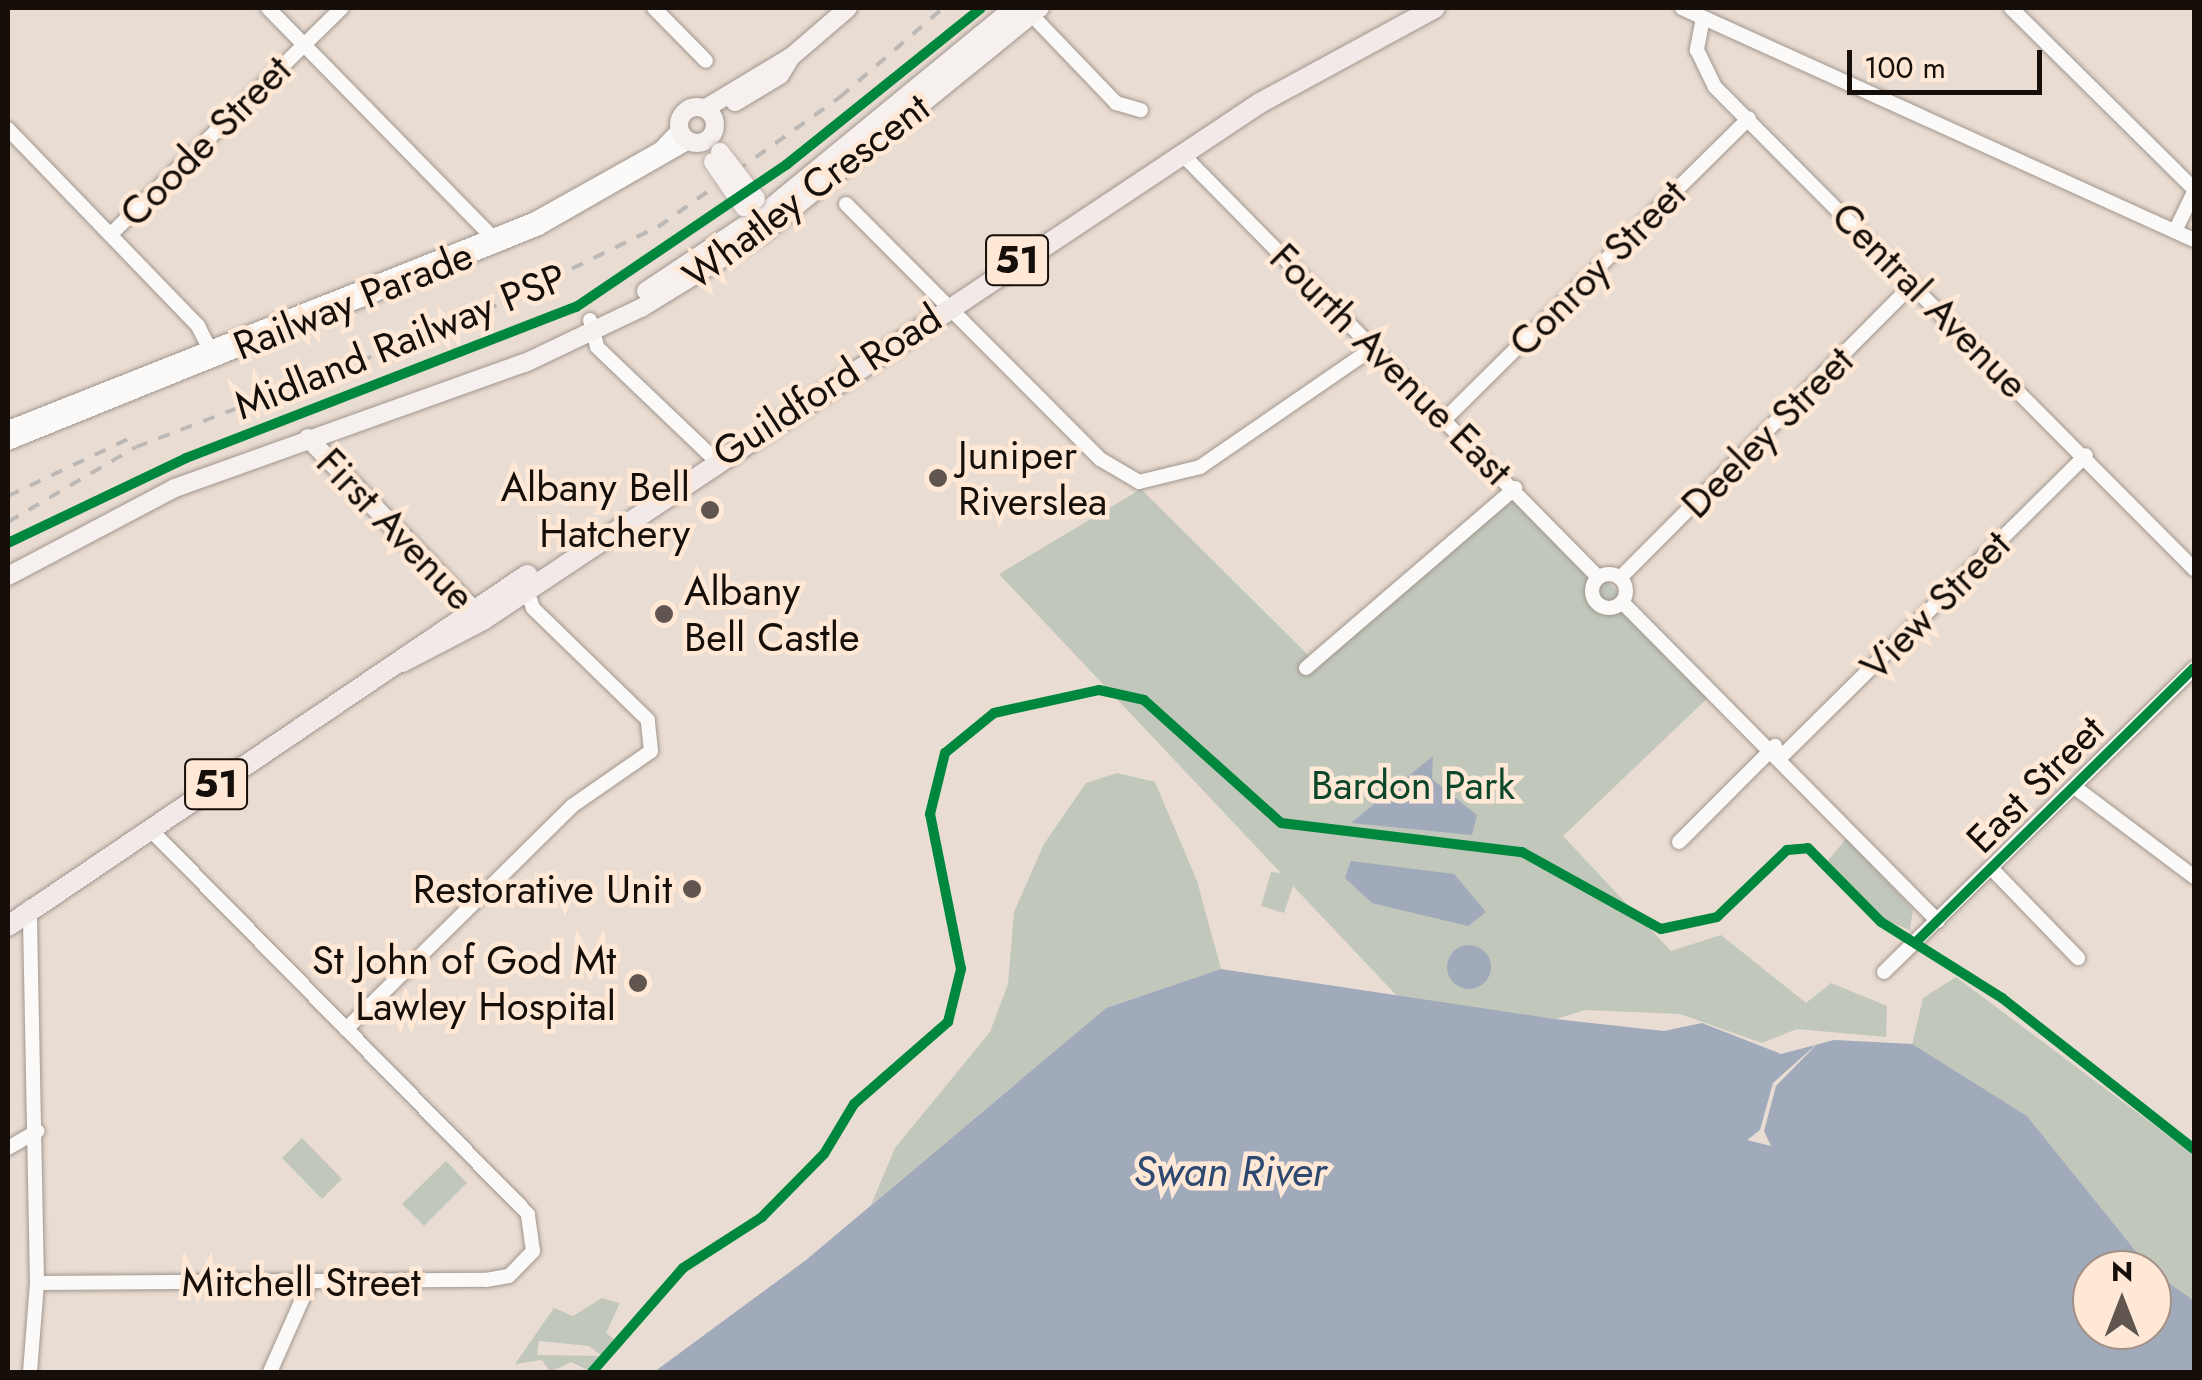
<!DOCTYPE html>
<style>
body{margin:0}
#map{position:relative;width:2202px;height:1380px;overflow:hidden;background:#e9dcd2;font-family:Jost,sans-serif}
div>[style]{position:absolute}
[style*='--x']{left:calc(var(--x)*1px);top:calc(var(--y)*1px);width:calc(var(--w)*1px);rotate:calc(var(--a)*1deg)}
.green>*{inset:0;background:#c1c7bb}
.water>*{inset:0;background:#a0aaba}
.round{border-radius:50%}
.pier>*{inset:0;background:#e9dcd2}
.roads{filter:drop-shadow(0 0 2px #a0968e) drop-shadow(0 0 2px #a0968e)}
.minor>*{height:14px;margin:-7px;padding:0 7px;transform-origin:7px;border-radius:7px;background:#fcfaf8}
.minor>.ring{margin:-7px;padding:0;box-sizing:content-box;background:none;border:14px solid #fcfaf8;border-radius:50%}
.major>*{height:18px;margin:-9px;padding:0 9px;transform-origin:9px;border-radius:9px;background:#f6f0ef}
.major>.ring{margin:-9px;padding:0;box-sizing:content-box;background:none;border:18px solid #f6f0ef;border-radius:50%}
.highway>*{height:20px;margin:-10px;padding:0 10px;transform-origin:10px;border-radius:10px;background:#f2eae8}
.rail>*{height:4px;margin-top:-2px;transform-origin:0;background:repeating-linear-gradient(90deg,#bbb8b6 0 12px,transparent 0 24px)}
.bridges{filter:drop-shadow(0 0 2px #beb1ab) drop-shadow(0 0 2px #beb1ab)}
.major-bridge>*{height:18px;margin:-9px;padding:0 9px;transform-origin:9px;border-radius:9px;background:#f6f0ef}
.cycleway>*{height:10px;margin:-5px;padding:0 5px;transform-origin:5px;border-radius:5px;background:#00873e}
.dots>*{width:28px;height:28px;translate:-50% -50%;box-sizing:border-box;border:5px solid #ffe9d6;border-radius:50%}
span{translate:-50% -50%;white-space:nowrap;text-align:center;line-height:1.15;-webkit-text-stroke:9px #ffe9d6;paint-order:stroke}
.shield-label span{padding:2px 8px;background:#ffe9d6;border:2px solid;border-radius:8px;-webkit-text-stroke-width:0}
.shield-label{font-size:38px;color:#160e08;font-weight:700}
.street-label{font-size:40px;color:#160e08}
.poi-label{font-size:40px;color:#160e08}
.left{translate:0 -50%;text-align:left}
.right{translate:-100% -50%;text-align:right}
.park-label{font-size:40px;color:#0c472b}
.water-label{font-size:42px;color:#2d4971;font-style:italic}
.frame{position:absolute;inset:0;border:10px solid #160e08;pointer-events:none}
.north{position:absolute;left:2072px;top:1250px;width:100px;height:100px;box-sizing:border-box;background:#ffe9d6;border:2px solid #a29184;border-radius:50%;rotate:0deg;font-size:28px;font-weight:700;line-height:40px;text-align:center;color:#160e08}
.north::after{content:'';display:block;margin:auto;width:35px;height:45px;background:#60564f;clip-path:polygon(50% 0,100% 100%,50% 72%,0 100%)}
.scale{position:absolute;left:1847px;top:50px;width:195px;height:45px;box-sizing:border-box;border:5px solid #160e08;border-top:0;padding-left:12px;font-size:30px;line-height:35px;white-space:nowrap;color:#160e08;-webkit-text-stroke:8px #ffe9d6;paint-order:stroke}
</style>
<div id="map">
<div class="green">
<div style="clip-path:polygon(1141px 489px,1314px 661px,1518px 491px,1715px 691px,1563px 836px,1671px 951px,1721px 935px,1806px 1003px,1831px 983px,1887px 1006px,1886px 1037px,1797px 1029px,1762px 1043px,1680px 1014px,1585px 1010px,1556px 1019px,1400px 999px,1293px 886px,1284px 913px,1261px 906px,1271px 872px,1281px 873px,999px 574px)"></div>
<div style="clip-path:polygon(1117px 773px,1155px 782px,1197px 881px,1221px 969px,1106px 1008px,871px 1205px,895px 1148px,990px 1032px,1008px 984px,1014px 912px,1044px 844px,1086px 783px)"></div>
<div style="clip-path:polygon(1846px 839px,1913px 909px,1910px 930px,1882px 919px,1826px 863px)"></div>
<div style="clip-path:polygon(1956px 977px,2194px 1155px,2194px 1301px,2160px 1281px,2027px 1116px,1912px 1045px,1923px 998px)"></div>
<div style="clip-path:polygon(302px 1138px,342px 1179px,322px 1199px,282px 1158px)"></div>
<div style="clip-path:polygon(446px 1161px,467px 1183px,424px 1226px,402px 1204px)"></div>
<div style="clip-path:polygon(evenodd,602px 1298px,620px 1303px,606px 1333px,620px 1344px,592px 1372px,571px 1362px,550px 1372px,542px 1360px,515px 1364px,554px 1308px,573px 1316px,602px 1298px,539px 1341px,589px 1346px,602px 1356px,537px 1355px,539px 1341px)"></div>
</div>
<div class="water">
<div style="clip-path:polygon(1433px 756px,1432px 779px,1477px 815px,1472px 835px,1351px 823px)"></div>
<div style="clip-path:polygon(1351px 861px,1454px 874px,1486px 912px,1468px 926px,1372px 903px,1345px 878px)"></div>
<div class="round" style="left:1447px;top:945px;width:44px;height:44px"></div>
<div style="clip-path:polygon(1221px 969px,1555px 1019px,1664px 1031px,1702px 1023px,1781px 1054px,1834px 1040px,1912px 1044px,2027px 1116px,2151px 1270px,2092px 1270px,2092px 1330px,2152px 1330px,2152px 1271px,2194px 1301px,2194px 1372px,654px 1372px,806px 1260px,1106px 1008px)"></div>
</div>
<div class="pier">
<div style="clip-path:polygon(1820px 1041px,1776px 1086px,1764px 1131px,1771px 1146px,1747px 1140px,1760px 1130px,1773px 1083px)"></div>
</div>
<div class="roads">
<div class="minor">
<div style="--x:268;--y:8;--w:320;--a:45.6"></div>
<div style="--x:654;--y:8;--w:74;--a:45.5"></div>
<div style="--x:1025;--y:8;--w:132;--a:46.2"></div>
<div style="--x:1116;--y:103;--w:26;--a:16"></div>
<div style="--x:1682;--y:8;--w:562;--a:24.38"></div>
<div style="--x:2011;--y:8;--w:257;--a:44.7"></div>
<div style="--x:1703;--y:18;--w:33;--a:101"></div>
<div style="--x:1697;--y:50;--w:41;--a:64.1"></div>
<div style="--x:1715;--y:87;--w:680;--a:45.18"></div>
<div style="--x:8;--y:129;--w:274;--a:46"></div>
<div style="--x:198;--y:326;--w:28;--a:63"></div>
<div style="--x:1181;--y:153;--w:595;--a:45.48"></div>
<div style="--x:846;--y:204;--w:360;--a:45.1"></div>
<div style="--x:1100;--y:459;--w:45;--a:30.5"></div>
<div style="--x:1139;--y:482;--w:63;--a:-13.8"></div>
<div style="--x:1200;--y:467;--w:210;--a:-34.5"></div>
<div style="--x:2175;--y:231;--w:43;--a:-64"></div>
<div style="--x:111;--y:234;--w:323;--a:-44.4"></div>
<div style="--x:590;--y:320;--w:28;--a:75"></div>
<div style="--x:597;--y:347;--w:162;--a:43.7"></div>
<div style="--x:1446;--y:418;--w:426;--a:-44.7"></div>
<div style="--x:8;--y:428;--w:565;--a:-21.61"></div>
<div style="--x:533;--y:220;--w:145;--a:-29.2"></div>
<div style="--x:660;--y:149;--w:29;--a:-46"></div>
<div style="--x:8;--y:443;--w:573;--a:-22.04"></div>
<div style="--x:539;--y:228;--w:175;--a:-29.8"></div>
<div class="ring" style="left:1592px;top:574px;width:20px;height:20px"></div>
<div style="--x:1620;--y:578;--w:415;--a:-45.1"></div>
<div style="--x:1622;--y:602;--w:449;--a:45.3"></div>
<div style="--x:1306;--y:668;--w:276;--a:-40.7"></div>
<div style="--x:1783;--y:755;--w:426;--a:-44.7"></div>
<div style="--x:2076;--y:788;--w:148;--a:37"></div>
<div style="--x:1679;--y:842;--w:136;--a:-45"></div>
<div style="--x:1992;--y:869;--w:124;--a:46"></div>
<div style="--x:1884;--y:972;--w:434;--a:-44.4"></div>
<div style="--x:346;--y:1029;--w:317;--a:-44.6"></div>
<div style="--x:572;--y:806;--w:96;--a:-34.8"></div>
<div style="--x:651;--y:751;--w:31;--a:-96"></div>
<div style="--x:648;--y:720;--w:161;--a:-135.8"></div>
<div style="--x:533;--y:608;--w:24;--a:-109"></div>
<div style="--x:8;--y:1148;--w:34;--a:-30"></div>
<div style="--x:37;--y:1283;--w:449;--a:-0.4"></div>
<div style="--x:486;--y:1280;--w:23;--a:-10"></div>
<div style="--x:509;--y:1276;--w:35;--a:-46"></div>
<div style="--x:533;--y:1251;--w:37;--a:-98"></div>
<div style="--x:528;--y:1214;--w:541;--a:-134.48"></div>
<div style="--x:30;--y:1372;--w:89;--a:-85.5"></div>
<div style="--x:37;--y:1283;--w:376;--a:-91.1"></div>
<div style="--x:270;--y:1372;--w:96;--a:-66.1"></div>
</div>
<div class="major">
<div style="--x:735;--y:102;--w:52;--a:-31"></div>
<div style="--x:780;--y:75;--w:21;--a:-59"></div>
<div class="ring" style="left:679px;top:107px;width:18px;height:18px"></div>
<div style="--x:706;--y:108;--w:99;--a:-31"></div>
<div style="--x:791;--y:57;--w:75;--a:-40.7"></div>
<div style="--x:646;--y:291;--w:143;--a:-33.6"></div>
<div style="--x:765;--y:212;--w:321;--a:-39.4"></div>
<div style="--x:308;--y:438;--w:252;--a:46.1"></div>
<div style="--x:8;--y:576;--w:189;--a:-27.8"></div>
<div style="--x:175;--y:488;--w:372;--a:-19.7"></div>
<div style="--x:525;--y:363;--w:128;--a:-25.4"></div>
<div style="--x:641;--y:308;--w:143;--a:-31.6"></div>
<div style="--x:763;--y:233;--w:357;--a:-39.1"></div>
</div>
<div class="highway">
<div style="--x:402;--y:662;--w:91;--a:-27.4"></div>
<div style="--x:483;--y:620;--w:933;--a:-33.64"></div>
<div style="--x:1260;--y:103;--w:199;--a:-28.5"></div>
<div style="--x:8;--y:926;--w:627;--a:-34.07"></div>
</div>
</div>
<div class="rail">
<div style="--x:8;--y:496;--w:135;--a:-25.4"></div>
<div style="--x:8;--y:522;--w:148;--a:-30.4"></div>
<div style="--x:136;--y:447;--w:351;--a:-21"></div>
<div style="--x:464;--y:321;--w:216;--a:-25.9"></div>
<div style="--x:658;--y:227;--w:224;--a:-35.5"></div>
<div style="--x:840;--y:97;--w:136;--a:-40.8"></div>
</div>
<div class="bridges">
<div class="major-bridge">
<div style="--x:720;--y:152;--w:59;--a:52.5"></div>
<div style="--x:713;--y:162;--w:55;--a:55.4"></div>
</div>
</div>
<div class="cycleway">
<div style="--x:8;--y:543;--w:197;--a:-25.5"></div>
<div style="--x:186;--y:458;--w:418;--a:-21.2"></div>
<div style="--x:576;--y:307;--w:254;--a:-34.1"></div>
<div style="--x:786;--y:165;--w:250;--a:-38.8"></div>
<div style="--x:1916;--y:942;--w:390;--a:-44.6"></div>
<div style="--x:592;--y:1372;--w:138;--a:-48.8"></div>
<div style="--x:683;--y:1268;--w:94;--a:-32.8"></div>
<div style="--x:762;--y:1217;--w:88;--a:-45.5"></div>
<div style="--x:824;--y:1154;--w:58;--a:-59"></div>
<div style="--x:854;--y:1104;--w:125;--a:-41.1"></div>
<div style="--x:948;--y:1022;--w:55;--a:-76.2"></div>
<div style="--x:961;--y:969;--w:158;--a:-101.3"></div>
<div style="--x:930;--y:814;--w:63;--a:-76.2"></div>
<div style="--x:945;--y:753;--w:63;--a:-39.2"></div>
<div style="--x:994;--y:713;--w:107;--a:-12.4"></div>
<div style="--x:1099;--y:690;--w:46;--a:12.5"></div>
<div style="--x:1144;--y:700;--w:184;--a:41.9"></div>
<div style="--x:1281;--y:823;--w:243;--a:6.9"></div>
<div style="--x:1522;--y:852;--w:159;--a:29"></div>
<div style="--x:1661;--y:929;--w:57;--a:-12.1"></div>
<div style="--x:1717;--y:917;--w:97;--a:-43.7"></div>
<div style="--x:1787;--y:850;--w:21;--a:-5"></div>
<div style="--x:1808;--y:848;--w:104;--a:45.4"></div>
<div style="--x:1881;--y:922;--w:143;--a:32.1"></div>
<div style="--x:2002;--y:998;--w:244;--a:38.2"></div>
</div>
<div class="dots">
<div style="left:938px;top:478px;background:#60564f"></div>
<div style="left:710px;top:510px;background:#60564f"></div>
<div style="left:664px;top:614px;background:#60564f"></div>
<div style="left:692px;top:889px;background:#60564f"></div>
<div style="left:638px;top:983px;background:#60564f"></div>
</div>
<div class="shield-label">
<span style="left:1017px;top:260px">51</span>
<span style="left:216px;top:784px">51</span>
</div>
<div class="street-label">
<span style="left:205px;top:141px;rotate:-45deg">Coode Street</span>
<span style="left:806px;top:191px;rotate:-37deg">Whatley Crescent</span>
<span style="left:1597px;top:268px;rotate:-45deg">Conroy Street</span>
<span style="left:353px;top:300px;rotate:-22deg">Railway Parade</span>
<span style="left:1930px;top:300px;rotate:45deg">Central Avenue</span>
<span style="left:400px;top:341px;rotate:-22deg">Midland Railway PSP</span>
<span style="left:1391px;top:364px;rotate:45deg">Fourth Avenue East</span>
<span style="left:827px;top:385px;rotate:-33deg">Guildford Road</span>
<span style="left:1767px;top:432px;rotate:-45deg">Deeley Street</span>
<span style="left:396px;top:529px;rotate:46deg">First Avenue</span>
<span style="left:1935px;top:605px;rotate:-45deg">View Street</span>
<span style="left:2035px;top:784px;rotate:-45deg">East Street</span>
<span style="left:301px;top:1282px">Mitchell Street</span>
</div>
<div class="poi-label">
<span class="left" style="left:958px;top:478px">Juniper<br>Riverslea</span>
<span class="right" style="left:690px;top:510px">Albany Bell<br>Hatchery</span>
<span class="left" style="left:684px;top:614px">Albany<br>Bell Castle</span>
<span class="right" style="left:672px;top:889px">Restorative Unit</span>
<span class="right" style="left:616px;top:983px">St John of God Mt<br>Lawley Hospital</span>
</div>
<div class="park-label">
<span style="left:1413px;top:785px">Bardon Park</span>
</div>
<div class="water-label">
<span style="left:1230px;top:1172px">Swan River</span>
</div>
<div class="frame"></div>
<div class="north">N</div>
<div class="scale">100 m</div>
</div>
